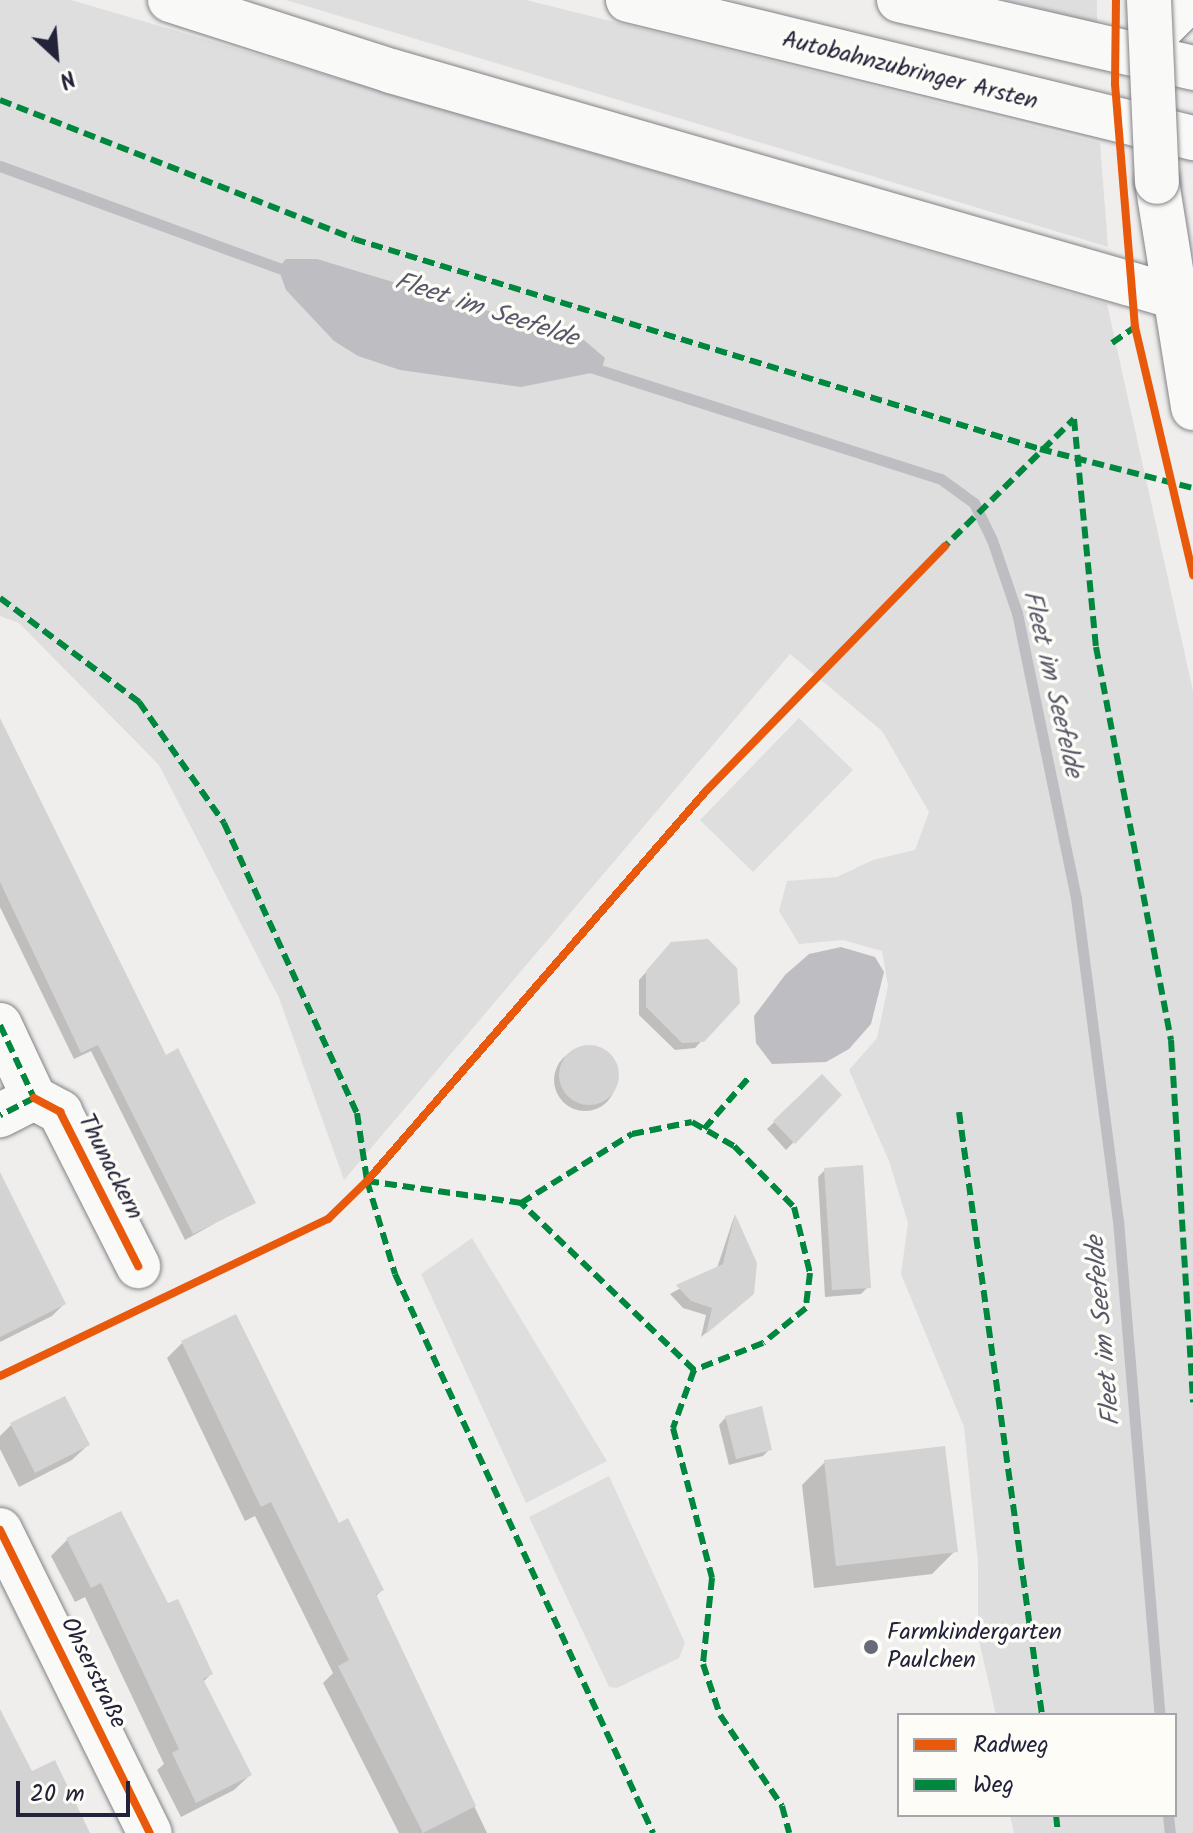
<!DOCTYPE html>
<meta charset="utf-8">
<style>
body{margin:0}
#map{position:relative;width:1193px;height:1833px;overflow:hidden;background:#efeeed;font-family:Kalam,sans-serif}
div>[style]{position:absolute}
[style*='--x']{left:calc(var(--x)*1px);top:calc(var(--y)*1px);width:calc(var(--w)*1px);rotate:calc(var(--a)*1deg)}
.green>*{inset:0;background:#dfdede}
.water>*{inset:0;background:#bebec2}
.shadow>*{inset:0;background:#0003}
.round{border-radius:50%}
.stream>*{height:11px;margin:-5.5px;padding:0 5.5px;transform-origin:5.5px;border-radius:5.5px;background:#bebec2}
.building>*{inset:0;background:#d4d3d4}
.roads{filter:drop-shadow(0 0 2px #838287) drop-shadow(0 0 2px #838287)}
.minor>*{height:44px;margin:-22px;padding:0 22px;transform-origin:22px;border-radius:22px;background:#f9f9f7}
.primary>*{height:44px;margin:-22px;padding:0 22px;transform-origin:22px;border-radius:22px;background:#f9f9f7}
.trunk>*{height:44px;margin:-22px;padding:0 22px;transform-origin:22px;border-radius:22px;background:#f9f9f7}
.bridges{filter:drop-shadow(0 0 2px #838287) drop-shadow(0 0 2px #838287)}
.primary-bridge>*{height:44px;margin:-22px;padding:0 22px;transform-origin:22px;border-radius:22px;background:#f9f9f7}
.quiet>*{height:6px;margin-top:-3px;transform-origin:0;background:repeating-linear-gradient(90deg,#00873e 0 12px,transparent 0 18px)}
.cycleway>*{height:8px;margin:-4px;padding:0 4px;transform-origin:4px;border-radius:4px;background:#e8590c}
.dots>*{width:22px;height:22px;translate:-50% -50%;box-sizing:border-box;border:4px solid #fdfcf7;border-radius:50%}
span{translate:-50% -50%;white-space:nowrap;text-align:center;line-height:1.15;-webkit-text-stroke:7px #fdfcf7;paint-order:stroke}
.street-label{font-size:24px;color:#22223b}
.poi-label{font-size:24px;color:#22223b}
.left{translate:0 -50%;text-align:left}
.water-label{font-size:26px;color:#58586a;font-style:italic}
.legend{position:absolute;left:897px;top:1713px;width:280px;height:104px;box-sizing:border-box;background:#fdfcf7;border:2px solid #a5a5ac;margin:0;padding:10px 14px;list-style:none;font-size:24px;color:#22223b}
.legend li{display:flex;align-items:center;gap:16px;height:40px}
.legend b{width:40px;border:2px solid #a5a5ac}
.north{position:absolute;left:16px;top:16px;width:80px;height:80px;-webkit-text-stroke:6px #fdfcf7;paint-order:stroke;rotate:154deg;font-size:22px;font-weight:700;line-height:32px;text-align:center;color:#22223b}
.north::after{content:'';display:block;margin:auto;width:28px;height:36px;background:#22223b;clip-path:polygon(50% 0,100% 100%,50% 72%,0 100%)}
.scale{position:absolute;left:16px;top:1781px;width:114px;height:36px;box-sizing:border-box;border:4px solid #22223b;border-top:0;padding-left:10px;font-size:24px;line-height:28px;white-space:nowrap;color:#22223b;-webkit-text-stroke:6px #fdfcf7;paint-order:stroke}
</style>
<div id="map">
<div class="green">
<div style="clip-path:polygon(0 0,71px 0,1107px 304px,1193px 691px,1193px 1833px,1014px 1833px,1010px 1815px,1175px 1815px,1175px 1715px,996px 1715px,978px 1636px,978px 1562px,964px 1427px,901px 1274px,908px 1223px,889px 1161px,849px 1070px,877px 1038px,888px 986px,882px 951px,843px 940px,799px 944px,779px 911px,787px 881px,837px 877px,873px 860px,915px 850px,929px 812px,882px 731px,790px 654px,344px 1180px,279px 998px,159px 765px,19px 623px,0 616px)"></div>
<div style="clip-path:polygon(286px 0,526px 0,1100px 143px,1108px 247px)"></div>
<div style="clip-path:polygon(1005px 0,1097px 0,1097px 23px)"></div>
<div style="clip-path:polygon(799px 718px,853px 770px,753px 872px,700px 820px)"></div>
<div style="clip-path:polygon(472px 1238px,607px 1461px,526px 1503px,421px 1274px)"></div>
<div style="clip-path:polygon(609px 1476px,685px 1643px,679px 1658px,617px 1688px,609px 1687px,529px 1517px)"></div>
</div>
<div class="water">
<div style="clip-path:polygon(286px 259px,317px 259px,584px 340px,605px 358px,601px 371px,521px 387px,400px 370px,358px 356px,334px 341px,286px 290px,278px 268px)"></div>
<div style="clip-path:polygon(841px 947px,875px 957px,884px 972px,871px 1024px,849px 1049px,826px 1062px,772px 1064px,756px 1043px,754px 1016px,785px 975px,809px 954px)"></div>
</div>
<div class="shadow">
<div style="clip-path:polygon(0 724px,165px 1058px,253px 1202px,185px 1240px,91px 1051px,74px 1059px,0 907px)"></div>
<div style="clip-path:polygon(664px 952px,738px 1002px,695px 1048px,675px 1050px,639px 1015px,639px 980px)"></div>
<div class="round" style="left:554px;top:1049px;width:62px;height:62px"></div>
<div style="clip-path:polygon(822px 1077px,839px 1095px,786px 1150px,767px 1129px)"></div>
<div style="clip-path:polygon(825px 1170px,868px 1287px,861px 1294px,825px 1297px,818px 1177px)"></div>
<div style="clip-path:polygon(0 1175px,64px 1304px,52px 1316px,0 1342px)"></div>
<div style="clip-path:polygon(734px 1217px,755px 1263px,744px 1301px,701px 1337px,706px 1315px,683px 1308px,670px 1294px,717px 1268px)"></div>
<div style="clip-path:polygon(182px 1343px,339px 1525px,382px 1590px,375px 1597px,487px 1833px,399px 1833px,323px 1683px,333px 1673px,255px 1516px,245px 1521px,167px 1358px)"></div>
<div style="clip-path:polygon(726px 1417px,770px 1449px,763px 1456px,729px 1465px,719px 1425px)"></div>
<div style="clip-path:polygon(11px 1425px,88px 1445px,72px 1460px,19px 1487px,0 1449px,0 1436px)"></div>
<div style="clip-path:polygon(825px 1462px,955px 1551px,932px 1574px,814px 1588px,802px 1485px)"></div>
<div style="clip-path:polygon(112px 1517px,211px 1674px,203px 1682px,250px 1775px,234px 1790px,181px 1817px,157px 1770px,164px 1764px,85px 1597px,75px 1602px,51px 1556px,67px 1540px)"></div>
</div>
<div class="stream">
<div style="--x:0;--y:166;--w:311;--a:20.1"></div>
<div style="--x:590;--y:367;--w:368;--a:17.7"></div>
<div style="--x:941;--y:479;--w:41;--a:36"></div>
<div style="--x:974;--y:503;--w:41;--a:64.1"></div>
<div style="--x:992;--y:540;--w:77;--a:71.1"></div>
<div style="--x:1017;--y:613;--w:291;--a:78.3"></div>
<div style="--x:1076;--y:898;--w:325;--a:82.6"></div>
<div style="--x:1118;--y:1220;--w:497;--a:85.2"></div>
<div style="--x:1168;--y:1815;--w:18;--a:84"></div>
</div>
<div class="building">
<div style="clip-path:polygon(0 718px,166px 1055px,178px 1048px,256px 1203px,193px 1234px,98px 1045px,81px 1053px,0 882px)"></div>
<div style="clip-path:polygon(708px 939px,737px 968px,740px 1003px,704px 1042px,682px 1043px,646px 1007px,646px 971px,671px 942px)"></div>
<div class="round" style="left:559px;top:1045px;width:60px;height:60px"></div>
<div style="clip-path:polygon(822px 1074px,842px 1095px,795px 1144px,773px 1121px)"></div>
<div style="clip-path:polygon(863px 1165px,871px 1288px,832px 1290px,824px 1168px)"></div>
<div style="clip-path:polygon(0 1172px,66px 1304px,0 1337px)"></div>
<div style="clip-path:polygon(735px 1214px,757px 1263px,754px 1294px,706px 1334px,712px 1308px,691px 1301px,676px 1285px,723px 1264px)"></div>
<div style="clip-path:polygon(236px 1314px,339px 1523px,348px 1518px,384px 1590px,376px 1594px,476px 1806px,423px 1833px,338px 1666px,349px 1660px,271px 1502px,261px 1507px,181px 1341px)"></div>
<div style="clip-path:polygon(65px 1396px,90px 1445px,35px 1473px,10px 1423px)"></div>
<div style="clip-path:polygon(762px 1406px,772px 1450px,736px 1459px,725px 1416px)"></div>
<div style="clip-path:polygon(945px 1446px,958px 1552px,836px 1566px,824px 1460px)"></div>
<div style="clip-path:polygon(121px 1511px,168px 1603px,178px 1599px,213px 1674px,203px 1679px,252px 1775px,196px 1803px,172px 1753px,179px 1749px,101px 1583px,91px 1588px,66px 1538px)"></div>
<div style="clip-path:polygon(0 1709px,32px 1771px,55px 1760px,90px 1833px,0 1833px)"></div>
</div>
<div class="roads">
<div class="minor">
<div style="--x:0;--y:1025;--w:81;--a:65"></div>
<div style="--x:34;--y:1098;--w:38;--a:153"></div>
<div style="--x:34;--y:1098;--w:30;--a:28"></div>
<div style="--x:60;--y:1112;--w:173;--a:63.1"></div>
<div style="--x:0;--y:1530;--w:338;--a:63.7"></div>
</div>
<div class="primary">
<div style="--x:1149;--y:41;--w:57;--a:-45.7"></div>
<div style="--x:1157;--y:182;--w:229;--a:80.9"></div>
</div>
<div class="trunk">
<div style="--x:170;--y:0;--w:232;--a:17.8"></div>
<div style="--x:391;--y:71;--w:813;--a:16.07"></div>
<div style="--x:628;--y:0;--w:582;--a:13.73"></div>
<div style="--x:899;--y:0;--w:302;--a:13"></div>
</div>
</div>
<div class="bridges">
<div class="primary-bridge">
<div style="--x:1149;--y:0;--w:182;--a:87.5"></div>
</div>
</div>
<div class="quiet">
<div style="--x:0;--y:100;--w:380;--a:21.4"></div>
<div style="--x:354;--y:239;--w:717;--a:17.02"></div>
<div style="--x:1040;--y:449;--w:158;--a:14.3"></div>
<div style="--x:1112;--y:343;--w:28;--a:-35"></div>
<div style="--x:1074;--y:419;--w:229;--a:84.5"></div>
<div style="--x:1096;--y:647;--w:400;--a:79.2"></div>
<div style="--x:1171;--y:1040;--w:363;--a:86.5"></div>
<div style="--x:940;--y:551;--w:188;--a:-44.6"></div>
<div style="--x:0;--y:598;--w:174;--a:36.8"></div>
<div style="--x:139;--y:702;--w:148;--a:54.9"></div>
<div style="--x:224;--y:823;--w:319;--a:65.4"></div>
<div style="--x:357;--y:1113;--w:69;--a:81.6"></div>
<div style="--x:367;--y:1181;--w:97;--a:73.2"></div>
<div style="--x:395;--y:1274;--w:616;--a:65.22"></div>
<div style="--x:0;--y:1025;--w:81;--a:65"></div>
<div style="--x:34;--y:1098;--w:38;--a:153"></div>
<div style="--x:959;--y:1112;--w:609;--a:82.16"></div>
<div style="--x:704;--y:1129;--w:70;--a:-49"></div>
<div style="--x:367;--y:1181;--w:156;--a:8.1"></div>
<div style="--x:521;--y:1203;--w:131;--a:-31.9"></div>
<div style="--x:632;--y:1134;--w:61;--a:-11.3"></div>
<div style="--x:692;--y:1122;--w:48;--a:29.7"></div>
<div style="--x:734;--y:1146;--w:86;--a:45.5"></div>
<div style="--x:794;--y:1207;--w:68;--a:76.4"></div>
<div style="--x:810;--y:1273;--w:35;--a:97"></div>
<div style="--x:806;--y:1308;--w:55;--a:140.9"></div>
<div style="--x:763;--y:1343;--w:74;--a:158.6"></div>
<div style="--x:694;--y:1370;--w:240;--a:-136"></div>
<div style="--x:694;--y:1370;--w:62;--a:109.9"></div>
<div style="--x:673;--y:1428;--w:155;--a:75.4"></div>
<div style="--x:712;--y:1578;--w:86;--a:96"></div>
<div style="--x:703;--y:1664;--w:54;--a:71.6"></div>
<div style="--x:720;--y:1715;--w:110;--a:55.7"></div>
<div style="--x:782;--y:1806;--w:28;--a:75"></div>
<div style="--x:1056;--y:1815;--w:18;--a:84"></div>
</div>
<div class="cycleway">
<div style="--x:1116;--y:0;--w:84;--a:90.7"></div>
<div style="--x:1115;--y:84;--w:244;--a:85.3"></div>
<div style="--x:1135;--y:327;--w:255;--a:76.8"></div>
<div style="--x:34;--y:1098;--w:30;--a:28"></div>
<div style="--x:60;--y:1112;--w:173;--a:63.1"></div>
<div style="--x:0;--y:1376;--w:364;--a:-25.6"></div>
<div style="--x:328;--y:1219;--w:54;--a:-44.3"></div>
<div style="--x:367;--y:1181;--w:517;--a:-49"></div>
<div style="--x:706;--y:791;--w:342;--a:-45.7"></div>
<div style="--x:0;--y:1530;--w:338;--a:63.7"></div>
</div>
<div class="dots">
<div style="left:871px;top:1647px;background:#6a6979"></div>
</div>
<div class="street-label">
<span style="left:910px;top:71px;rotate:14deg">Autobahnzubringer Arsten</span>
<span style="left:110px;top:1167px;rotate:63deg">Thunackern</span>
<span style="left:93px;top:1673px;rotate:64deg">Ohserstraße</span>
</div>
<div class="poi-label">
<span class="left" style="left:887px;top:1647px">Farmkindergarten<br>Paulchen</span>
</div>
<div class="water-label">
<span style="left:486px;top:311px;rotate:18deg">Fleet im Seefelde</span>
<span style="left:1051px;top:684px;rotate:77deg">Fleet im Seefelde</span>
<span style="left:1105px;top:1331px;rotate:-95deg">Fleet im Seefelde</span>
</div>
<ul class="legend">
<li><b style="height:10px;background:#e8590c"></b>Radweg</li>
<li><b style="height:10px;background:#00873e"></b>Weg</li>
</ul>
<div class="north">N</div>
<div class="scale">20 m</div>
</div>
